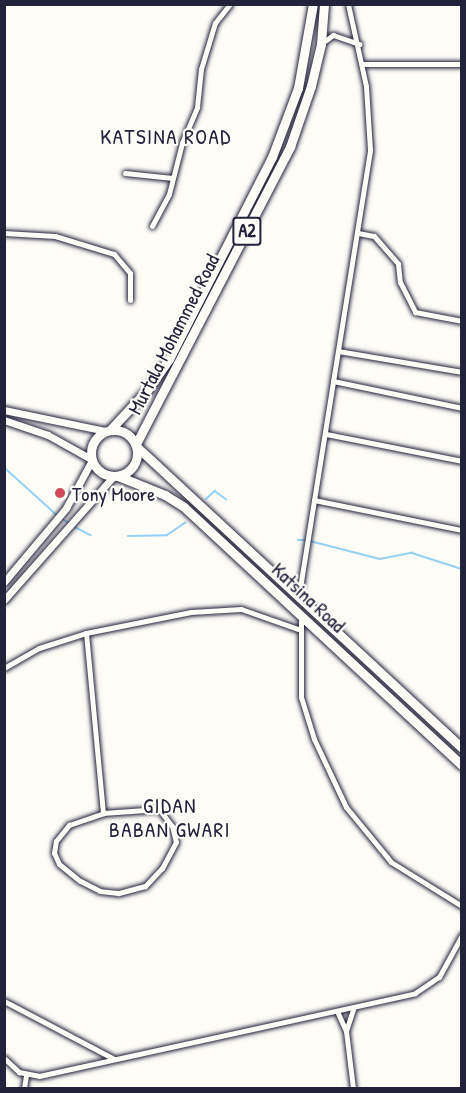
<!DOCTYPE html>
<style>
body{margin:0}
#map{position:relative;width:466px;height:1093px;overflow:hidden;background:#fdfcf7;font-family:"Patrick Hand",sans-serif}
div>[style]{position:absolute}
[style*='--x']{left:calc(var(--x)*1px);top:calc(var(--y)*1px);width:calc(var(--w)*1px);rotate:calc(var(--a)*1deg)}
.stream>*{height:1.5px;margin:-0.75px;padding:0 0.75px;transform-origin:0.75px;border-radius:0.75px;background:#94d1f4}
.roads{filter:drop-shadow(0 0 2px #22223b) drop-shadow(0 0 2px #22223b)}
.street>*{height:5px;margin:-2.5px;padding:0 2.5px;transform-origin:2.5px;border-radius:2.5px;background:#fdfcf7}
.secondary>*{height:7px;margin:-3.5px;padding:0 3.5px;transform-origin:3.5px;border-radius:3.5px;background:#fdfcf7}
.highway>*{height:9px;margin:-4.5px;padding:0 4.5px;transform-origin:4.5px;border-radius:4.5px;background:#fdfcf7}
.highway>.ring{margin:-4.5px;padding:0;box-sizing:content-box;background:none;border:9px solid #fdfcf7;border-radius:50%}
.dots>*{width:16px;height:16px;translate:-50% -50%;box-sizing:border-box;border:3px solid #fdfcf7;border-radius:50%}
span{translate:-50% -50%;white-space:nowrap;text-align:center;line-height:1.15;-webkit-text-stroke:4.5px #fdfcf7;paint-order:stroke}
.shield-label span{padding:2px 4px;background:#fdfcf7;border:2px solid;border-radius:4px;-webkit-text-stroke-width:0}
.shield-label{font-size:18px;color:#22223b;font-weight:700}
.street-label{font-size:20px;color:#22223b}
.poi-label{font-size:20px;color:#22223b}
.left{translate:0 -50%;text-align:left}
.neighbourhood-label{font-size:21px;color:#22223b;letter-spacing:1.5px}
.frame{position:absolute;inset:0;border:6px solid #22223b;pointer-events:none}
</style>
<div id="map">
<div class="stream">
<div style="--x:4;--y:467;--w:72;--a:42.2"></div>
<div style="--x:206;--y:499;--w:12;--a:-42"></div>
<div style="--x:215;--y:491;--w:14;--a:36"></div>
<div style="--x:61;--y:518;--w:9;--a:32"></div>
<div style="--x:73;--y:526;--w:20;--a:27"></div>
<div style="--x:128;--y:536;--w:39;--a:-1"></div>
<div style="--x:167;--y:535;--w:22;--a:-34"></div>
<div style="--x:298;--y:540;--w:8;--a:0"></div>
<div style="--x:310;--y:541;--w:72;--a:14.4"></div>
<div style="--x:380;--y:559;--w:33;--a:-11"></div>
<div style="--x:412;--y:553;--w:52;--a:17.7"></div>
</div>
<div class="roads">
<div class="street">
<div style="--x:322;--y:43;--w:14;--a:-36"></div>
<div style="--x:333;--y:35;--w:28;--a:19"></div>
<div style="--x:363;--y:64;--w:99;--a:0"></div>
<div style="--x:125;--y:173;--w:48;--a:5.9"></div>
<div style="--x:152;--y:226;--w:36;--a:-62"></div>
<div style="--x:169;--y:194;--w:53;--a:-75.7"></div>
<div style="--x:182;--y:143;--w:39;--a:-67"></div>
<div style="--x:197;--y:107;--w:38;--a:-84"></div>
<div style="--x:201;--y:69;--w:48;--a:-73.1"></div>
<div style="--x:215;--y:23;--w:24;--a:-52"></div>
<div style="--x:4;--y:233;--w:51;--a:3.4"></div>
<div style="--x:55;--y:236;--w:62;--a:17"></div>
<div style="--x:114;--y:254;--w:25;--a:50"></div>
<div style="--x:130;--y:273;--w:27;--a:90"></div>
<div style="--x:358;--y:233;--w:16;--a:11"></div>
<div style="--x:374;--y:236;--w:37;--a:49"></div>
<div style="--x:398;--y:264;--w:18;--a:84"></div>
<div style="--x:400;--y:282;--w:34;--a:63"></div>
<div style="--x:415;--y:312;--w:48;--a:10.8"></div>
<div style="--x:338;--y:351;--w:126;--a:9.6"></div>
<div style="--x:333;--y:381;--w:132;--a:11.8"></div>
<div style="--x:326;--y:434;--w:139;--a:11.2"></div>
<div style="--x:314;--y:500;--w:151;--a:11.5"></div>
<div style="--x:299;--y:594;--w:450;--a:-80.9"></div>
<div style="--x:370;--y:150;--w:64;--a:-93.6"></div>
<div style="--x:366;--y:86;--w:84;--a:-102.4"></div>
<div style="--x:301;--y:616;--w:81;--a:90"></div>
<div style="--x:301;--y:697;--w:44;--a:72.8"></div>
<div style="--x:314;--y:739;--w:75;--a:64.8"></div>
<div style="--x:346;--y:807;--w:71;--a:50.7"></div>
<div style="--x:391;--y:862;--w:84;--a:31.8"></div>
<div style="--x:86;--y:633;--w:181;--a:84.6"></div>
<div style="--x:4;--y:668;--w:40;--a:-29.7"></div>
<div style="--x:39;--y:648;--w:49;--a:-17.7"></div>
<div style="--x:86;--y:633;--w:107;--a:-11.3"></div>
<div style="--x:191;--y:612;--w:50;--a:-3.4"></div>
<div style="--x:241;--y:609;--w:60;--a:19.3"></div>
<div style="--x:159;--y:809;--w:21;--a:53"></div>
<div style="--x:172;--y:826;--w:16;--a:76"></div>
<div style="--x:176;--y:842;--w:30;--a:118"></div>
<div style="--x:162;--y:868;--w:25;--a:133"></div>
<div style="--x:145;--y:886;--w:28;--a:165"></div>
<div style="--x:118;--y:893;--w:18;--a:-174"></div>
<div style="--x:100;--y:891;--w:22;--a:-153"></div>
<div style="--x:80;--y:881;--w:27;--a:-141"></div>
<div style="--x:59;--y:864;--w:12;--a:-114"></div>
<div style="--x:54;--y:853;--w:12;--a:-81"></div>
<div style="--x:56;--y:841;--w:21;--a:-51"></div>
<div style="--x:69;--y:825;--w:36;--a:-19"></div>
<div style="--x:103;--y:813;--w:56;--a:-4.1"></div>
<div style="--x:4;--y:1001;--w:124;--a:27.8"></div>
<div style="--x:337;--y:1011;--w:22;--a:66"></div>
<div style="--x:346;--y:1031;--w:57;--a:83"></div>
<div style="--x:346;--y:1031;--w:25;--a:-72"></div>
<div style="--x:4;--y:1058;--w:21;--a:43"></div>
<div style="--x:19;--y:1072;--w:20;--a:11"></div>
<div style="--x:39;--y:1076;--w:385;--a:-12.4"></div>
<div style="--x:415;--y:993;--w:29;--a:-34"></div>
<div style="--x:439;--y:977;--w:48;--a:-61.3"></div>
<div style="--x:24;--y:1088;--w:12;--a:-81"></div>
</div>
<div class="secondary">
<div style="--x:4;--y:410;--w:103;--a:11.7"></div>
<div style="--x:4;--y:420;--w:46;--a:18.8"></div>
<div style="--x:48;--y:435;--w:49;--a:29.2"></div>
<div style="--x:4;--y:582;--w:97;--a:-50"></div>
<div style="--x:66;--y:508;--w:52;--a:-61.5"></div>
<div style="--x:4;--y:600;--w:164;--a:-48.5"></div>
</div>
<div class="highway">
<div class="ring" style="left:91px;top:430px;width:37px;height:37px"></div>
<div style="--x:110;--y:430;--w:56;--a:-47.2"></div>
<div style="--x:148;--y:389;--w:37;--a:-55"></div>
<div style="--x:169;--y:359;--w:227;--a:-63"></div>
<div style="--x:272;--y:157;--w:74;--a:-69.4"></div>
<div style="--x:298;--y:88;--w:85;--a:-79.9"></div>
<div style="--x:136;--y:444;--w:335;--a:-62.6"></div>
<div style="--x:290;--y:147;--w:65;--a:-71"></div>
<div style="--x:311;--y:86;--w:43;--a:-76.6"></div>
<div style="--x:321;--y:44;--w:40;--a:-85.7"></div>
<div style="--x:137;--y:447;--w:443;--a:42.8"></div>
<div style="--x:118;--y:476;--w:51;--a:22"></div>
<div style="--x:165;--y:495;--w:22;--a:32"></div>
<div style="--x:184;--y:507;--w:379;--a:42.9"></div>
</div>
</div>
<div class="dots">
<div style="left:60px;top:493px;background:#d1495b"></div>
</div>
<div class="shield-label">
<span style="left:247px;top:231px">A2</span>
</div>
<div class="street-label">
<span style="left:173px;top:334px;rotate:-63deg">Murtala Mohammed Road</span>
<span style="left:309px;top:597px;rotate:43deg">Katsina Road</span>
</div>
<div class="poi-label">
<span class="left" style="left:72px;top:493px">Tony Moore</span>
</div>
<div class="neighbourhood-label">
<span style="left:166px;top:137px">KATSINA ROAD</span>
<span style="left:170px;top:818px">GIDAN<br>BABAN GWARI</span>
</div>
<div class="frame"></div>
</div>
